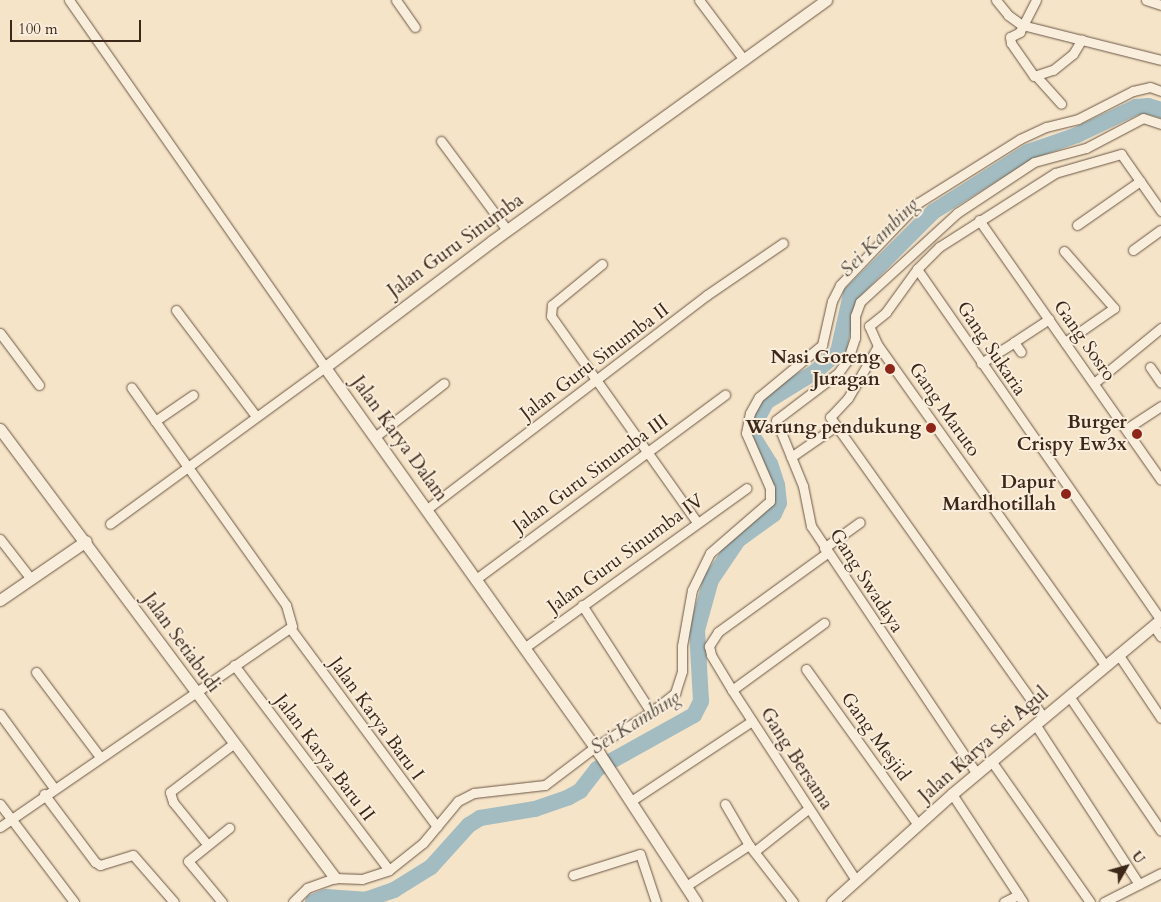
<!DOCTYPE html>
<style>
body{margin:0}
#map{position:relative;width:1161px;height:902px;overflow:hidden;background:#f6e4c8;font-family:Cardo,serif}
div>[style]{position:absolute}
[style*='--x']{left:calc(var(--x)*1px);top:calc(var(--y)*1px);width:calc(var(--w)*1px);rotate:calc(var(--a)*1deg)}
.river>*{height:16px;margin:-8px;padding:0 8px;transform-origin:8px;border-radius:8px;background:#a2bcc1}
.roads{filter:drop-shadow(0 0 1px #6a5644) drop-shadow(0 0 1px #6a5644)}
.street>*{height:9px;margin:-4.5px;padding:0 4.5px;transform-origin:4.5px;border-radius:4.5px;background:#f9eddb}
.secondary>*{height:11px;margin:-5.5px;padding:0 5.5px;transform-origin:5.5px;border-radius:5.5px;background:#f9eddb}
.dots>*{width:14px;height:14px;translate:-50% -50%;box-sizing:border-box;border:2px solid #f9eddb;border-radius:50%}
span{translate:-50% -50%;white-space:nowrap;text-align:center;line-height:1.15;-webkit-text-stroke:4px #f9eddb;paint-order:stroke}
.street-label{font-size:19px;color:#3c2718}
.poi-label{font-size:19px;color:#3c2718;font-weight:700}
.right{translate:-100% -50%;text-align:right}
.water-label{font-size:20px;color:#564c42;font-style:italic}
.north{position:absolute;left:1101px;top:842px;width:50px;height:50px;-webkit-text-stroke:4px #f9eddb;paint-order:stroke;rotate:52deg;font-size:14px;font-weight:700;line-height:20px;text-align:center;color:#3c2718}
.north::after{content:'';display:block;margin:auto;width:18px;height:22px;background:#3c2718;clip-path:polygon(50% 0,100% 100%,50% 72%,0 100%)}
.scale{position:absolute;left:10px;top:20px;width:131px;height:22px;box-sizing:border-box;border:2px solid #3c2718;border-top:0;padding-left:6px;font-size:15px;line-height:18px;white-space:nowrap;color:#3c2718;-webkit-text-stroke:4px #f9eddb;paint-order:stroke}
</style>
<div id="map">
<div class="river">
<div style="--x:313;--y:902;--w:14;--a:-21"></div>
<div style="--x:326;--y:897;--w:39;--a:4"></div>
<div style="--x:365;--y:900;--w:31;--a:-19"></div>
<div style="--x:394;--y:890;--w:44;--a:-31.9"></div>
<div style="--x:431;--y:867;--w:57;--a:-47.9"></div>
<div style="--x:469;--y:825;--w:13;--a:-32"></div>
<div style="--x:480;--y:818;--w:56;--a:-9.3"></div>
<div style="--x:535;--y:809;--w:36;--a:-19"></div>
<div style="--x:569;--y:797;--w:13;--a:-29"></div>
<div style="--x:580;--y:791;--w:28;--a:-52"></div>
<div style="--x:597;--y:769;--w:111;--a:-29.1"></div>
<div style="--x:694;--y:715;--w:16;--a:-63"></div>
<div style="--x:701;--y:701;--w:71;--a:-93.2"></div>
<div style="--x:697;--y:630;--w:52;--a:-74.4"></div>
<div style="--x:711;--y:580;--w:48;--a:-56"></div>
<div style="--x:738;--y:540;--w:44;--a:-35.8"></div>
<div style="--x:774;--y:514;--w:12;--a:-66"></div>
<div style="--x:779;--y:503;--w:18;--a:-96"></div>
<div style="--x:777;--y:485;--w:22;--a:-108"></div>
<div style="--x:770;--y:464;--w:32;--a:-122"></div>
<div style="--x:753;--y:437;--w:12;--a:-85"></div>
<div style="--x:754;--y:425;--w:26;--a:-62"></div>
<div style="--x:766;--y:402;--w:57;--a:-31.5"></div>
<div style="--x:815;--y:372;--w:30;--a:-41"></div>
<div style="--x:838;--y:352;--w:59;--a:-77.4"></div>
<div style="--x:851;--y:294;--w:116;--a:-45"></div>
<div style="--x:933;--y:212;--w:112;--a:-32.3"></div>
<div style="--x:1028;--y:152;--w:52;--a:-19.1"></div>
<div style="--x:1077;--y:135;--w:65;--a:-25.4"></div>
<div style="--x:1136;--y:107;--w:12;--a:-5"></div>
<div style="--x:1148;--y:106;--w:14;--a:17"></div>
</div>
<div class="roads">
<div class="street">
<div style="--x:69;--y:0;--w:447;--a:55.1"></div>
<div style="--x:325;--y:367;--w:266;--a:143.9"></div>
<div style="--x:396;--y:0;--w:33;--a:55"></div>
<div style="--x:699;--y:0;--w:75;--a:53.1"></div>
<div style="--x:996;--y:0;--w:19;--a:51"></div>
<div style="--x:1008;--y:15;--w:17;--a:36"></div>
<div style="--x:1022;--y:25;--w:143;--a:14.1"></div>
<div style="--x:1036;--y:0;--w:36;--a:117"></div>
<div style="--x:1020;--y:32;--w:11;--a:153"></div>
<div style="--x:1010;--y:37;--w:6;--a:81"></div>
<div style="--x:1011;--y:43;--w:40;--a:55.1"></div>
<div style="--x:1034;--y:76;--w:20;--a:-18"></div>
<div style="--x:1053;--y:70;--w:26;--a:-39"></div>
<div style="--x:1073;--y:54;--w:17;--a:-59"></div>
<div style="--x:1146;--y:0;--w:16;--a:18"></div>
<div style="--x:1037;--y:77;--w:36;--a:48"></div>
<div style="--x:441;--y:141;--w:111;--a:53.4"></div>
<div style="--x:979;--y:220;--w:317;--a:55"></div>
<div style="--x:1077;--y:225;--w:77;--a:-34.9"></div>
<div style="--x:1133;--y:250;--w:34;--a:-36"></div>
<div style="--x:1064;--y:251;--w:76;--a:48.7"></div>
<div style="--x:1114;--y:308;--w:60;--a:145.2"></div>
<div style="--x:602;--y:264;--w:65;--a:140.6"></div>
<div style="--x:552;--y:305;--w:11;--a:95"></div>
<div style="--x:551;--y:316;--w:252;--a:54.7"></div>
<div style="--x:917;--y:269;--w:426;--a:55.2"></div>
<div style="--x:176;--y:310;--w:133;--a:53"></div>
<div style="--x:0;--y:333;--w:65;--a:53.1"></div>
<div style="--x:1014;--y:342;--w:42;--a:-33.3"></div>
<div style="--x:878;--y:346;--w:60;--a:120"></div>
<div style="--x:848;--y:398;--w:26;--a:133"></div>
<div style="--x:830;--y:417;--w:368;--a:54.6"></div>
<div style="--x:981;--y:363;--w:39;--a:-32"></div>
<div style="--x:1014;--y:342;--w:12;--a:55"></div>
<div style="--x:1150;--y:367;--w:19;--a:55"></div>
<div style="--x:1094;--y:383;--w:87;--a:-39.4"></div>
<div style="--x:155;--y:421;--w:46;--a:-34.4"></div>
<div style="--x:1126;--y:429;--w:42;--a:-33.3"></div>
<div style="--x:376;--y:436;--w:86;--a:-37.9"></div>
<div style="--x:791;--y:457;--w:55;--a:-34.6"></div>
<div style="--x:427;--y:509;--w:352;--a:-37.4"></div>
<div style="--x:707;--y:295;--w:92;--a:-34.4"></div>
<div style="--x:0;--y:539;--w:51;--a:52.2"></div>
<div style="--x:824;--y:548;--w:44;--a:-35.8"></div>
<div style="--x:827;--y:553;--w:135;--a:144.1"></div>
<div style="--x:718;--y:632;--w:17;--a:123"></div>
<div style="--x:709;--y:646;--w:9;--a:77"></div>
<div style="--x:711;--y:655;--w:41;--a:59"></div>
<div style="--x:732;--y:690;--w:227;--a:56.9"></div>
<div style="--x:476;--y:579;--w:310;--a:-36.5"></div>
<div style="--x:582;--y:605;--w:127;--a:57.2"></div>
<div style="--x:1153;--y:625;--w:14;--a:56"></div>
<div style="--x:290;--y:628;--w:247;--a:53.5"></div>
<div style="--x:524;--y:648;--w:274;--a:-35.7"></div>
<div style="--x:1118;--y:654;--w:77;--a:56.1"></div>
<div style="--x:234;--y:665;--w:257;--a:52.9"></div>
<div style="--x:1105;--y:665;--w:392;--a:-125.4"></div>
<div style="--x:878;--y:346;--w:22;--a:-114"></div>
<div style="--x:869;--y:326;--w:22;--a:-39"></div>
<div style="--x:886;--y:312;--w:53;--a:-54.2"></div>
<div style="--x:917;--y:269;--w:31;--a:-45"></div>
<div style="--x:939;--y:247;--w:138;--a:-32.5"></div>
<div style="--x:1055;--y:173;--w:69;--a:-16.1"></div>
<div style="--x:1121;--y:154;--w:70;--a:54.9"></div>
<div style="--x:806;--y:669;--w:192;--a:54.3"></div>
<div style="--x:36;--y:672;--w:106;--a:53"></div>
<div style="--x:732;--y:690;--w:114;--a:-36.1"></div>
<div style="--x:1069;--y:696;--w:163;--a:55.7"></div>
<div style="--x:0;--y:714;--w:92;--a:53.9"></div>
<div style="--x:1035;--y:724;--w:191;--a:57"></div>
<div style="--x:992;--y:762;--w:171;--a:55"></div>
<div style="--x:977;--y:774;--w:298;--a:-123.8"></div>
<div style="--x:811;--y:526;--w:41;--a:-101.3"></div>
<div style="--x:803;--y:486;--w:71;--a:-112.2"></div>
<div style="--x:776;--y:420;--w:78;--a:-37.2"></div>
<div style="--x:838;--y:373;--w:17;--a:-54"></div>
<div style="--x:848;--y:359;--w:22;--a:-72"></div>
<div style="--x:855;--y:338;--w:22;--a:-90"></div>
<div style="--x:855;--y:316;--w:15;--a:-70"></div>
<div style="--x:860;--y:302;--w:132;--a:-42.5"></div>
<div style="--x:957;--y:213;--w:92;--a:-33.5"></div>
<div style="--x:1034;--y:162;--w:54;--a:-15.1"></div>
<div style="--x:1086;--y:148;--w:64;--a:-27.8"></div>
<div style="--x:1143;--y:118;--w:19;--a:18"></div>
<div style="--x:44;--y:794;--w:85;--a:53.1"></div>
<div style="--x:95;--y:862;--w:6;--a:31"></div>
<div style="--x:100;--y:865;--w:34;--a:-17"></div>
<div style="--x:133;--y:855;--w:62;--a:48.9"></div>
<div style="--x:952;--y:794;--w:129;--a:56.7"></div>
<div style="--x:631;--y:801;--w:145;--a:-33.5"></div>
<div style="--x:0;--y:804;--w:123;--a:52.9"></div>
<div style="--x:725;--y:804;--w:48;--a:59.7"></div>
<div style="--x:749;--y:845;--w:72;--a:52.3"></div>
<div style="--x:0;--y:827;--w:354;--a:-34.5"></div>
<div style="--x:292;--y:626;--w:22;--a:-106"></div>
<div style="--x:286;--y:605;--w:267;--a:-125.4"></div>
<div style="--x:207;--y:844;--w:54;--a:-129"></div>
<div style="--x:173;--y:802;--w:10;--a:-107"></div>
<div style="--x:170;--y:792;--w:79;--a:-37.3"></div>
<div style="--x:755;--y:851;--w:68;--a:-38.4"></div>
<div style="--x:573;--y:875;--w:70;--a:-17.4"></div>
<div style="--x:640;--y:854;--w:51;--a:71.6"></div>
<div style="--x:686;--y:886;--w:75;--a:-33.1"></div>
<div style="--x:222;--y:902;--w:53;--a:-129.7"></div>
<div style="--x:188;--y:861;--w:53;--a:-38.8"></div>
<div style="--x:293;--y:902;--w:20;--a:-45"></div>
<div style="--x:307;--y:888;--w:30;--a:-20"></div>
<div style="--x:335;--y:878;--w:27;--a:2"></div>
<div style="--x:362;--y:879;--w:28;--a:-18"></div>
<div style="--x:389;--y:870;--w:43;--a:-38.5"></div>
<div style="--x:423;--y:843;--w:55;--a:-50.2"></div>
<div style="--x:458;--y:801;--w:18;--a:-27"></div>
<div style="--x:474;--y:793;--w:71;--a:-6.4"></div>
<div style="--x:545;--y:785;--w:63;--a:-37.2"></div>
<div style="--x:595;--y:747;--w:66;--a:-32"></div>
<div style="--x:651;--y:712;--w:31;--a:-38"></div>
<div style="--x:675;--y:693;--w:23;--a:-72"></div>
<div style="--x:682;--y:671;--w:25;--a:-90"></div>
<div style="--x:682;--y:646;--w:57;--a:-79.9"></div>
<div style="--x:692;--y:590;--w:41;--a:-64.1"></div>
<div style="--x:710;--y:553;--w:79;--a:-40.9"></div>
<div style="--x:770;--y:501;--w:13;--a:-90"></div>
<div style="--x:770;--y:488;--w:60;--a:-113.6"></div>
<div style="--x:746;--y:433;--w:20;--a:-79"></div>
<div style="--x:750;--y:413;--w:18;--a:-61"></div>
<div style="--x:759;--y:397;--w:82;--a:-39.5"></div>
<div style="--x:822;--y:345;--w:45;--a:-77.2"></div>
<div style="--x:832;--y:301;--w:18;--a:-63"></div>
<div style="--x:840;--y:285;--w:113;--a:-46.4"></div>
<div style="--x:918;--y:203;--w:120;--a:-32.1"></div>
<div style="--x:1020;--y:139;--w:29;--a:-25"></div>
<div style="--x:1046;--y:127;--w:33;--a:-14"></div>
<div style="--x:1078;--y:119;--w:62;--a:-27"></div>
<div style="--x:1133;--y:91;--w:17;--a:-13"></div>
<div style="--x:1150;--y:87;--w:12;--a:20"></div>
<div style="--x:1004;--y:902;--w:16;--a:-27"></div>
<div style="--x:1104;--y:902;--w:64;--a:-27"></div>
</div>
<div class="secondary">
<div style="--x:0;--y:429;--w:560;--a:53.27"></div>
<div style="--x:0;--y:600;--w:104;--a:-34.5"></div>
<div style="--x:696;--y:902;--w:178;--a:-123.1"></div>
<div style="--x:599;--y:753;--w:473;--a:-125.4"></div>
<div style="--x:325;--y:367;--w:209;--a:-37"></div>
<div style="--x:492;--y:241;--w:412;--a:-35.8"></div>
<div style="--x:832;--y:902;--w:161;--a:-42"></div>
<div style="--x:952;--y:794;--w:273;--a:-39.9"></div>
</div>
</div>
<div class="dots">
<div style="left:890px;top:369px;background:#8f2418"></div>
<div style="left:931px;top:428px;background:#8f2418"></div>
<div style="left:1137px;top:434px;background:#8f2418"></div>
<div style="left:1066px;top:494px;background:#8f2418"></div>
</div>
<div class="street-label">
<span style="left:456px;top:246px;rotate:-36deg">Jalan Guru Sinumba</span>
<span style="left:1084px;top:341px;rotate:55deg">Gang Sosro</span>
<span style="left:991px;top:349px;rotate:56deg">Gang Sukaria</span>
<span style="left:595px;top:362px;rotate:-37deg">Jalan Guru Sinumba II</span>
<span style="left:944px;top:410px;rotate:55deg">Gang Maruto</span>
<span style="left:399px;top:439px;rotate:54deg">Jalan Karya Dalam</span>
<span style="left:591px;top:474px;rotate:-36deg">Jalan Guru Sinumba III</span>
<span style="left:626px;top:554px;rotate:-36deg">Jalan Guru Sinumba IV</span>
<span style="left:866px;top:581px;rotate:57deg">Gang Swadaya</span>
<span style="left:181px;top:643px;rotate:54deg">Jalan Setiabudi</span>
<span style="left:376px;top:719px;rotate:54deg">Jalan Karya Baru I</span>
<span style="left:875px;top:737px;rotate:54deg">Gang Mesjid</span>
<span style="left:984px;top:745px;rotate:-41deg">Jalan Karya Sei Agul</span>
<span style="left:324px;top:758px;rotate:53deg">Jalan Karya Baru II</span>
<span style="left:796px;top:759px;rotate:57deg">Gang Bersama</span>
</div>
<div class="poi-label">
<span class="right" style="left:880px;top:369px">Nasi Goreng<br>Juragan</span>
<span class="right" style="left:1127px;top:434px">Burger<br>Crispy Ew3x</span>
<span class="right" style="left:921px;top:428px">Warung pendukung</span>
<span class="right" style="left:1056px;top:494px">Dapur<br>Mardhotillah</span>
</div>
<div class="water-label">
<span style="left:879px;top:237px;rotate:-45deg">Sei Kambing</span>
<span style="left:635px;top:722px;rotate:-32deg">Sei Kambing</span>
</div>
<div class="north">U</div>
<div class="scale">100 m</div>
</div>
